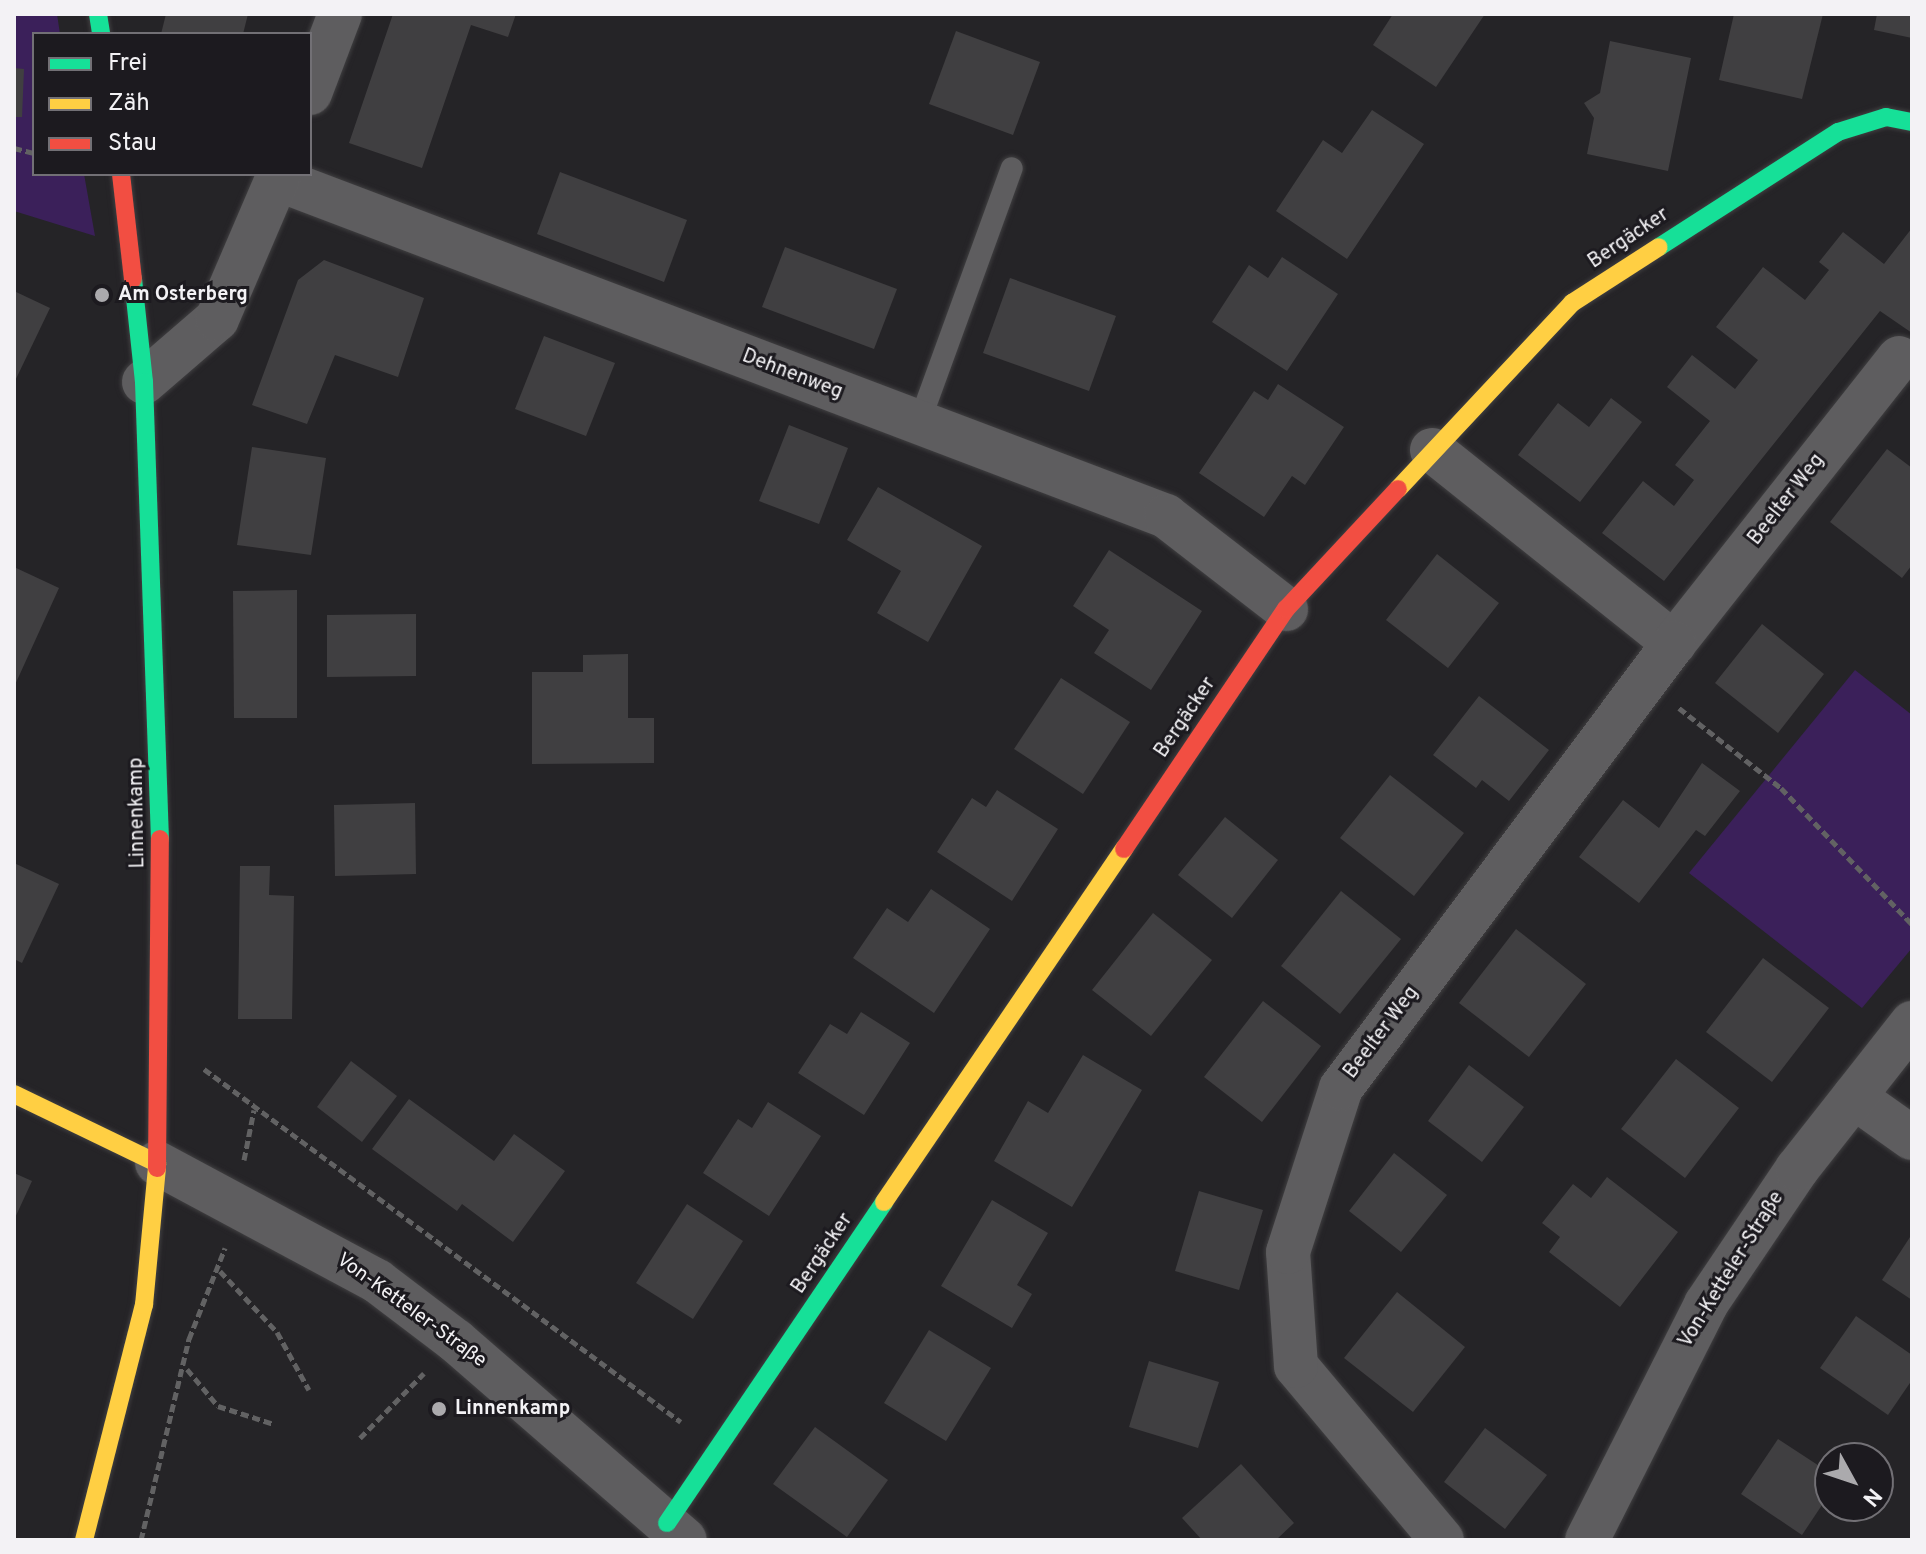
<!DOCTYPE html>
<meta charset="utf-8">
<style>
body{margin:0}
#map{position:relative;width:1926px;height:1554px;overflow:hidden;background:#252427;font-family:Overpass,sans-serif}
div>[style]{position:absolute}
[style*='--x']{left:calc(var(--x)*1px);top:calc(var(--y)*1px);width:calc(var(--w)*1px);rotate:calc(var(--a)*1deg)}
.green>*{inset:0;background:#3b205a}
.building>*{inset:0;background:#403f41}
.path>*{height:5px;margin-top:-2.5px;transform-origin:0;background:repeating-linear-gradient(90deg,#626263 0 8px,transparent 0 12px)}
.roads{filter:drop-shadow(0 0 2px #403f41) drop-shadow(0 0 2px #403f41)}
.lane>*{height:22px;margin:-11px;padding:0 11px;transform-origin:11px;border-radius:11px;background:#5e5d5f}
.street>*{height:44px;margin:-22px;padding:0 22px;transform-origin:22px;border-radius:22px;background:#5e5d5f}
.fast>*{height:18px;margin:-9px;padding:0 9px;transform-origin:9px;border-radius:9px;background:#16e098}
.slow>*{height:18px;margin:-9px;padding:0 9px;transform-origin:9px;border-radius:9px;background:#ffcf43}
.jam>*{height:18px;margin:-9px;padding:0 9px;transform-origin:9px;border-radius:9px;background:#f24e42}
.dots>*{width:22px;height:22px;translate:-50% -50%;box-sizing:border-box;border:4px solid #1c1a1f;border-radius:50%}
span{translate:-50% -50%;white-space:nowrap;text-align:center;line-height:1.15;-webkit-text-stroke:6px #1c1a1f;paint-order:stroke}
.street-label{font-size:20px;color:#f3f2f5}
.poi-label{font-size:20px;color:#f3f2f5;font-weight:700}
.left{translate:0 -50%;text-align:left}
.frame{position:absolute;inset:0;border:16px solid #f3f2f5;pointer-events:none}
.legend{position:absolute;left:32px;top:32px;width:280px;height:144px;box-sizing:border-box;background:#1c1a1f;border:2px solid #727075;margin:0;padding:10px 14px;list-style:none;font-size:24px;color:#f3f2f5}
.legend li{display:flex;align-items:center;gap:16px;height:40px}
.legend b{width:40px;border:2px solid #727075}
.north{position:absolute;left:1814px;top:1442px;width:80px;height:80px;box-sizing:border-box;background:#1c1a1f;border:2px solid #727075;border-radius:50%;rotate:130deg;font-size:22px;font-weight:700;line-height:32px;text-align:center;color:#f3f2f5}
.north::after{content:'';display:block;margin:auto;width:28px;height:36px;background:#abaaad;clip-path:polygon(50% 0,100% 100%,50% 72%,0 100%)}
</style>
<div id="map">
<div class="green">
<div style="clip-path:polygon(14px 14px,57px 14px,60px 34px,34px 34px,34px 174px,84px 174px,95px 236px,14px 211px)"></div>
<div style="clip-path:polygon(1855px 670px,1912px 715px,1912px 948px,1862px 1008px,1689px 873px)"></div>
</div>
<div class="building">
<div style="clip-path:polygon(166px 14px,248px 14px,243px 34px,161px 34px)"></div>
<div style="clip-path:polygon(393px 14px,516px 14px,508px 37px,471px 25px,422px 168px,349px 143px)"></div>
<div style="clip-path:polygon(1393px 14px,1485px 14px,1436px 87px,1373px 45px)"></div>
<div style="clip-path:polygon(1734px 14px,1823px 14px,1802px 99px,1719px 80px)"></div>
<div style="clip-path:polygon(1877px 14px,1912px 14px,1912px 38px,1874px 30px)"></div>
<div style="clip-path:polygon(956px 31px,1040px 62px,1013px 135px,929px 104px)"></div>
<div style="clip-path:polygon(1610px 41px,1691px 58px,1668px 171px,1587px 154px,1594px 118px,1584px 103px,1600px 93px)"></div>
<div style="clip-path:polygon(14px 68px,24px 69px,22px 117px,14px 117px)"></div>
<div style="clip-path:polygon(1372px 110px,1424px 144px,1347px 259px,1276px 211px,1323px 140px,1342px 153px)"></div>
<div style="clip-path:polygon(560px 172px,687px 220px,664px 282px,537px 234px)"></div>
<div style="clip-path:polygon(1912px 228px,1912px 333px,1880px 311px,1664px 581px,1602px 533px,1643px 481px,1674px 506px,1694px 480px,1675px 465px,1710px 421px,1667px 387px,1692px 355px,1735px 389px,1758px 360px,1716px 327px,1763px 267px,1805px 300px,1829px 270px,1819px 262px,1843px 232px,1884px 264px)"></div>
<div style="clip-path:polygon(785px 247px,897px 289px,874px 349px,762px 307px)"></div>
<div style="clip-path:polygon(1282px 257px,1338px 294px,1287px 371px,1212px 322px,1249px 265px,1268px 278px)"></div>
<div style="clip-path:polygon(324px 260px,424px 298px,398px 377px,335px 355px,307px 424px,252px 405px,298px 280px)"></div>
<div style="clip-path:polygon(1010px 278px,1116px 316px,1089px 391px,983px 353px)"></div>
<div style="clip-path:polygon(14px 291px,50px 308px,14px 383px)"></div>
<div style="clip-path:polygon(544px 336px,615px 363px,586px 436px,515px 409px)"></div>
<div style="clip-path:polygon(1278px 384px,1344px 427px,1305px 485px,1292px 476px,1264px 517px,1199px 473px,1254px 391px,1268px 400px)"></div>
<div style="clip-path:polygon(1611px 398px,1642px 422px,1580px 502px,1518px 455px,1558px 403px,1589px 427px)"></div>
<div style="clip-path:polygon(789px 425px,848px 448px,819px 524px,759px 501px)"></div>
<div style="clip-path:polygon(252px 447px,326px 458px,311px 555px,237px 545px)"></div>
<div style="clip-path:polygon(1887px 449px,1912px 468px,1912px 565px,1902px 578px,1830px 522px)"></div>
<div style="clip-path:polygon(878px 487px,982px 546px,928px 642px,877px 613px,901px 571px,847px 540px)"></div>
<div style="clip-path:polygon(1109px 550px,1202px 611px,1151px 690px,1094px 653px,1109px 630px,1073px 606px)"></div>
<div style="clip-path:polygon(1437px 554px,1499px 603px,1448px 668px,1386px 620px)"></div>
<div style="clip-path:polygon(14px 567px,59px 588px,14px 687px)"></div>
<div style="clip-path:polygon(297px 590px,297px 718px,234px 718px,233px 591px)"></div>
<div style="clip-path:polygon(416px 614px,416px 676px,327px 677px,327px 615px)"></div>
<div style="clip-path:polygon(1762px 624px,1824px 674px,1778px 733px,1715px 683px)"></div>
<div style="clip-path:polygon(628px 654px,628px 718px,654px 718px,654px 763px,532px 764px,532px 672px,583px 672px,583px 655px)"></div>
<div style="clip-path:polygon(1061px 678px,1130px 722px,1083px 794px,1014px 749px)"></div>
<div style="clip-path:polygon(1479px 696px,1549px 750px,1509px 801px,1482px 780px,1476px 788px,1433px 755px)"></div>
<div style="clip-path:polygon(1702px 763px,1740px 791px,1705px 836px,1696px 830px,1639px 903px,1579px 857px,1623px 800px,1659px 828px)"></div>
<div style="clip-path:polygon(1390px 775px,1464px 833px,1414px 896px,1340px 838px)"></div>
<div style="clip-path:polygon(997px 790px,1058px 829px,1012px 901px,937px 852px,972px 798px,986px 807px)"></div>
<div style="clip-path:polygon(415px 803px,416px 874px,335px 876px,334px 805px)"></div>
<div style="clip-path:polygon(1225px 817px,1278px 860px,1232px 918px,1178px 875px)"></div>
<div style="clip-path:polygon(14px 863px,59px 884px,22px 963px,14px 959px)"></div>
<div style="clip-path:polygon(240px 866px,270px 866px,269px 895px,294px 896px,292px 1019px,238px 1019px)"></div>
<div style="clip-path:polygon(931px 889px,990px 929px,934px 1013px,853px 958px,887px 908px,908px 922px)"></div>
<div style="clip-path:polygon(1341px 891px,1401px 939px,1340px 1014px,1281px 966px)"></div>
<div style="clip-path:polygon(1153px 913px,1212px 960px,1151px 1036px,1092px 990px)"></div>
<div style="clip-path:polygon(1516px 929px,1586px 984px,1529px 1057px,1459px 1003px)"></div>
<div style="clip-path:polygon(1763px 958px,1829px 1008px,1772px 1082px,1706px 1032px)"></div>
<div style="clip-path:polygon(1263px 1001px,1321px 1046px,1262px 1122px,1204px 1077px)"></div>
<div style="clip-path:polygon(861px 1012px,910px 1043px,864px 1115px,798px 1073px,830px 1024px,847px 1034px)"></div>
<div style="clip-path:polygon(1083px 1055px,1142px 1090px,1072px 1207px,994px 1161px,1028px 1101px,1048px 1113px)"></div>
<div style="clip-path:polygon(1676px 1059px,1739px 1108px,1685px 1178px,1621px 1129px)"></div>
<div style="clip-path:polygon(351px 1061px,397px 1096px,362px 1142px,317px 1107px)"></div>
<div style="clip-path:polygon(1469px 1065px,1524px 1107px,1482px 1162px,1428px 1121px)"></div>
<div style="clip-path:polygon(409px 1099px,494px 1161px,514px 1134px,565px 1171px,513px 1242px,462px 1204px,457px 1211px,372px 1149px)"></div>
<div style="clip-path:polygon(768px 1102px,821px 1136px,769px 1216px,703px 1173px,738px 1119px,752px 1128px)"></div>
<div style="clip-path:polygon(1394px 1153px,1447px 1195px,1401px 1252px,1349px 1211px)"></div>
<div style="clip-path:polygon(14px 1173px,32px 1181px,14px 1220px)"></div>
<div style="clip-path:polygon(1607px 1177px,1678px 1232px,1620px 1307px,1549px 1252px,1560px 1237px,1542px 1223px,1573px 1184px,1591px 1198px)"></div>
<div style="clip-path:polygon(1199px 1191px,1263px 1210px,1239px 1290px,1175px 1271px)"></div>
<div style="clip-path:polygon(992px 1200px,1048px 1233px,1017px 1285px,1032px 1294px,1012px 1328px,941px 1286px)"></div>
<div style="clip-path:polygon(687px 1204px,743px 1241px,693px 1319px,636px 1283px)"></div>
<div style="clip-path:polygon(1912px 1234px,1912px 1300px,1882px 1280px)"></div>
<div style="clip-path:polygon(1397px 1292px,1465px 1347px,1413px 1412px,1344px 1358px)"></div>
<div style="clip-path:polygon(1856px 1316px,1912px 1355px,1912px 1380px,1888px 1415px,1820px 1368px)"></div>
<div style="clip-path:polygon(929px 1330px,991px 1368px,946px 1441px,884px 1403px)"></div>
<div style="clip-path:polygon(1149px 1361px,1219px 1382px,1198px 1448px,1129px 1427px)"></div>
<div style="clip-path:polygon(815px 1427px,888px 1480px,847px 1537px,773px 1484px)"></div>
<div style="clip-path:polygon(1485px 1428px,1547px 1475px,1505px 1529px,1444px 1482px)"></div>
<div style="clip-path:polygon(1778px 1439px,1830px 1473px,1830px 1493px,1802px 1535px,1741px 1494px)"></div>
<div style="clip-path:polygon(1241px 1464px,1294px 1523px,1276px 1540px,1202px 1540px,1182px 1518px)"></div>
</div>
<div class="path">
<div style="--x:14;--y:148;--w:21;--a:14"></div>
<div style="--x:1679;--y:708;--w:130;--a:38.1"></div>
<div style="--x:1781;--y:788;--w:189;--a:46.1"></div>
<div style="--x:204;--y:1069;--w:593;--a:36.5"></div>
<div style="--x:244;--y:1160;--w:51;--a:-78.7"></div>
<div style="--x:220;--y:1271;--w:83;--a:46.9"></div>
<div style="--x:277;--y:1332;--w:66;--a:61.1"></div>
<div style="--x:187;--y:1369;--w:48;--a:50"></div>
<div style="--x:218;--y:1406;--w:59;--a:17.8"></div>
<div style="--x:360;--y:1438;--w:91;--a:-45.4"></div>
<div style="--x:141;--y:1540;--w:207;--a:-76.6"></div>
<div style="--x:189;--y:1339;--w:98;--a:-68.4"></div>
</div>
<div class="roads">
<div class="lane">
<div style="--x:919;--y:423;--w:271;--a:-70"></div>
</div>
<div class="street">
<div style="--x:310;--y:93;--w:85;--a:-69.2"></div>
<div style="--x:277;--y:179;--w:951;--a:20.76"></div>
<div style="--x:1166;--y:516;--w:152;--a:37.8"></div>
<div style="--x:144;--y:382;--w:96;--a:-40.8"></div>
<div style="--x:217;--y:319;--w:158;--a:-66.8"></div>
<div style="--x:1432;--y:450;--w:310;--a:38.6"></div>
<div style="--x:1674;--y:643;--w:363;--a:-51.7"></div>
<div style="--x:1854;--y:1097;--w:71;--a:35.3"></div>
<div style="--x:157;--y:1163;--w:250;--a:28.2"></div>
<div style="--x:377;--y:1281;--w:99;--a:37.2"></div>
<div style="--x:456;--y:1341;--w:303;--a:41"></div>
<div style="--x:1442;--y:1540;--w:227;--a:-130"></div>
<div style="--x:1296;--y:1366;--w:114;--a:-94"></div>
<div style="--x:1288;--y:1252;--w:172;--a:-72.1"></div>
<div style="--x:1341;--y:1088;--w:556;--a:-53.19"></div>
<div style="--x:1587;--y:1540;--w:264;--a:-63.2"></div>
<div style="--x:1706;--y:1304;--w:163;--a:-56"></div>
<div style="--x:1797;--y:1169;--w:186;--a:-51.8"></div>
</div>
<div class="fast">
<div style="--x:98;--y:14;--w:20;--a:81"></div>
<div style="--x:1659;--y:247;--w:213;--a:-32.7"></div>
<div style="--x:1838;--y:132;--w:50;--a:-17.4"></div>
<div style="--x:1886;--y:117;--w:26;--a:11"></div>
<div style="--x:133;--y:279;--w:104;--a:83.9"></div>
<div style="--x:144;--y:382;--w:457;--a:88"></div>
<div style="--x:667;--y:1523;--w:387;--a:-55.9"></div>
</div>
<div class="slow">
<div style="--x:1398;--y:489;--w:255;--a:-46.9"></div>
<div style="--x:1572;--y:303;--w:103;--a:-32.8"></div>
<div style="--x:14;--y:1094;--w:159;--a:25.8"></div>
<div style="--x:884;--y:1202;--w:427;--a:-55.8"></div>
<div style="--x:84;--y:1540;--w:243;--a:-75.7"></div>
<div style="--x:144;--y:1305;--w:138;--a:-84.6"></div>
</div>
<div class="jam">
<div style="--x:121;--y:174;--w:106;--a:83.5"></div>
<div style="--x:1124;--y:849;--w:290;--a:-56"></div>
<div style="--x:1286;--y:609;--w:164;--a:-47"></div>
<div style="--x:157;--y:1168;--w:329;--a:-89.5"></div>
</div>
</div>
<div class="dots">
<div style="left:102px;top:295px;background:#abaaad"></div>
<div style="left:439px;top:1409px;background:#abaaad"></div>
</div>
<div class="street-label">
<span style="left:1629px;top:239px;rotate:-34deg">Bergäcker</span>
<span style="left:792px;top:375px;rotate:21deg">Dehnenweg</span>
<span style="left:1787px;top:500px;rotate:-52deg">Beelter Weg</span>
<span style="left:1186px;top:718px;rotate:-56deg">Bergäcker</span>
<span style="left:138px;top:813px;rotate:-91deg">Linnenkamp</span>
<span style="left:1382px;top:1033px;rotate:-53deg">Beelter Weg</span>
<span style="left:823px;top:1254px;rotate:-56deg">Bergäcker</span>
<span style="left:1732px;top:1270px;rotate:-58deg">Von-Ketteler-Straße</span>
<span style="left:411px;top:1311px;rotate:36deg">Von-Ketteler-Straße</span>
</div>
<div class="poi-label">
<span class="left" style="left:118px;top:295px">Am Osterberg</span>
<span class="left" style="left:455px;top:1409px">Linnenkamp</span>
</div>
<div class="frame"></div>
<ul class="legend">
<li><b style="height:10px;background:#16e098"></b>Frei</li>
<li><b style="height:10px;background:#ffcf43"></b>Zäh</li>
<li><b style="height:10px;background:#f24e42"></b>Stau</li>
</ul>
<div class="north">N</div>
</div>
